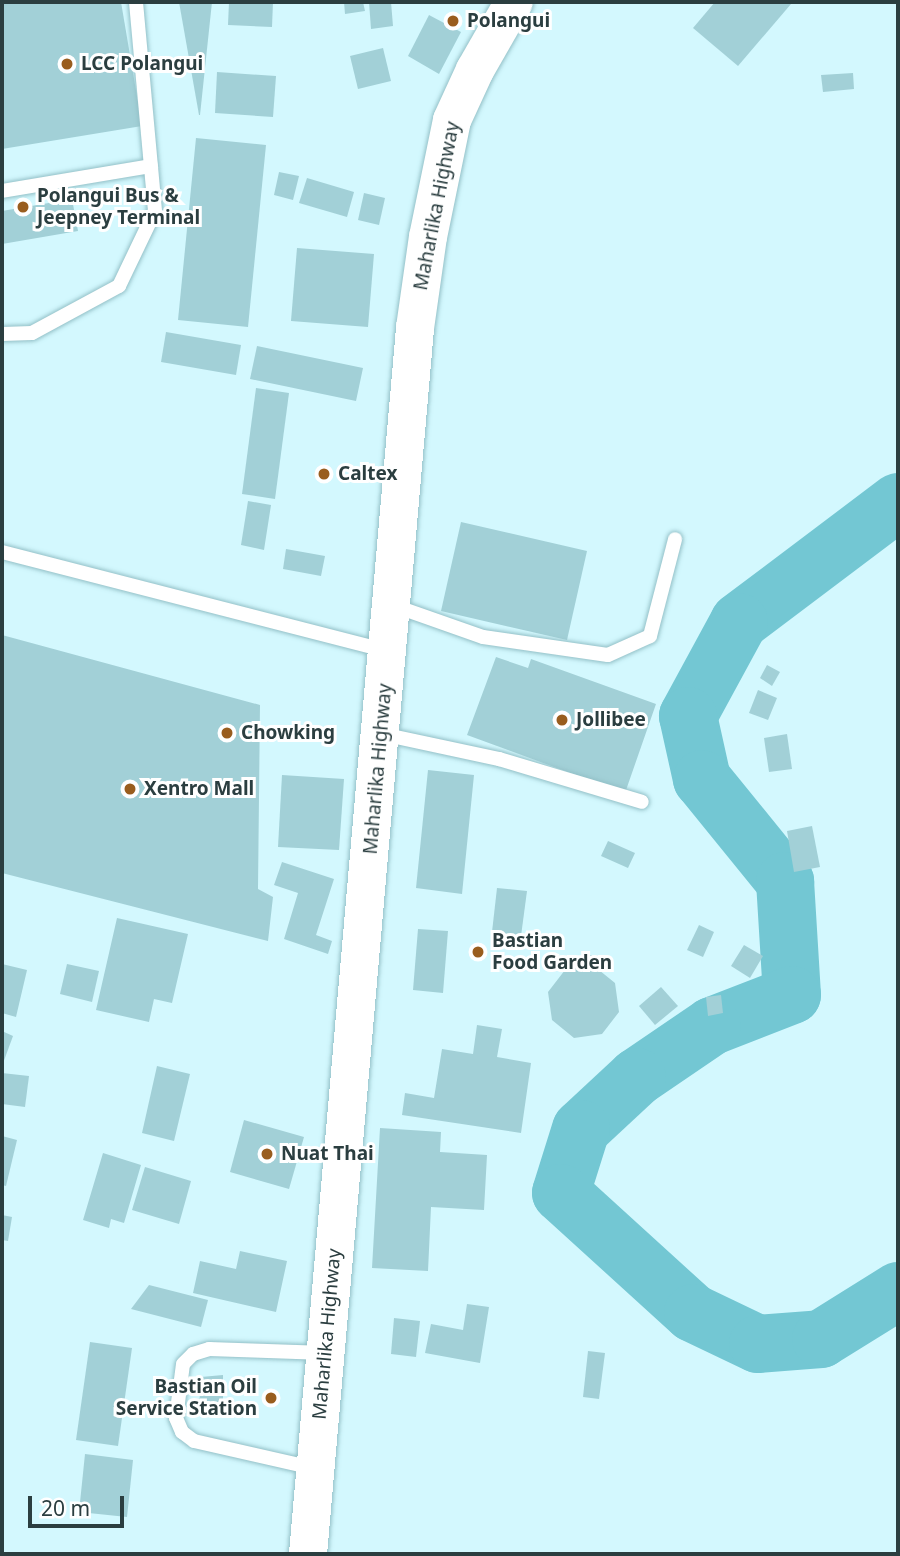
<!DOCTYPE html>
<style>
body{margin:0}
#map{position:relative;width:900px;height:1556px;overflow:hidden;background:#d3f8fe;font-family:"Noto Sans",sans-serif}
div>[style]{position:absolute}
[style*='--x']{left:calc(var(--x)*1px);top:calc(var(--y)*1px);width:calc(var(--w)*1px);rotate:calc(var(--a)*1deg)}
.river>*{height:58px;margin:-29px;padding:0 29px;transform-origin:29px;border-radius:29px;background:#73c7d3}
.building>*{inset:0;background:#a2d0d7}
.roads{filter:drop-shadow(0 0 2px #93c0c7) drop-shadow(0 0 2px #93c0c7)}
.service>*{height:14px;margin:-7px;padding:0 7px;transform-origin:7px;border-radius:7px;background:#fff}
.trunk>*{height:38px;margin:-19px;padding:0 19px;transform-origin:19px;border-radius:19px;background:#fff}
.dots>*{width:19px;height:19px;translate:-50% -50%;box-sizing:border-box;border:4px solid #fff;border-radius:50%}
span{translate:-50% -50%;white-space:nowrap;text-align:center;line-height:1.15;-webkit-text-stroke:6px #fff;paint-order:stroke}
.poi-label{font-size:19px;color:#2b3e40;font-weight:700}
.left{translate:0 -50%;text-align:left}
.right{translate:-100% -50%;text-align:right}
.street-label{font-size:19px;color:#2b3e40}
.frame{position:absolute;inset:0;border:4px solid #2b3e40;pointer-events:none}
.scale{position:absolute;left:28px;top:1496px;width:96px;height:32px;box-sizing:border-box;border:4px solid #2b3e40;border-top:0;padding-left:9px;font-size:21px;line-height:24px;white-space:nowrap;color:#2b3e40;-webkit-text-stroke:5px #fff;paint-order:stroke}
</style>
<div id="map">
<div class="river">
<div style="--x:898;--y:502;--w:199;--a:143"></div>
<div style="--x:739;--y:622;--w:107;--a:118.5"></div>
<div style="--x:688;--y:716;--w:65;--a:77.5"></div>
<div style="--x:702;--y:779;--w:132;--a:50.9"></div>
<div style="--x:785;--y:881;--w:114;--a:86.5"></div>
<div style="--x:792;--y:995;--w:86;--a:158.8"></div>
<div style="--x:712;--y:1026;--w:91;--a:145.8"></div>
<div style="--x:637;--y:1077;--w:76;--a:137.1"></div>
<div style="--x:581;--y:1129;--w:67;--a:107.4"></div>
<div style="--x:561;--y:1193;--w:178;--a:42.3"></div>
<div style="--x:693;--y:1313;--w:72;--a:25.5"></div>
<div style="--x:758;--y:1344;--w:63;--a:-4.5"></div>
<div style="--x:821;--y:1339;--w:91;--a:-31.9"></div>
</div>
<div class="building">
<div style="clip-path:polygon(2px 2px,121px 2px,142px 126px,2px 149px)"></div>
<div style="clip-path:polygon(179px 2px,212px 2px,200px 115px,199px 115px)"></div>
<div style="clip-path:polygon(229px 2px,273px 2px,272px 27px,228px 25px)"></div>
<div style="clip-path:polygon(344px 2px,363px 2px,365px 11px,345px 14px)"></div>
<div style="clip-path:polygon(369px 2px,391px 2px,393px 26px,371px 29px)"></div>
<div style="clip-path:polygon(715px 2px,788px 2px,791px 4px,738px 66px,693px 28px)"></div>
<div style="clip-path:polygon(429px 15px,461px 32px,439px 74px,408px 56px)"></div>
<div style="clip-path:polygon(383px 48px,391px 81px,358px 89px,350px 56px)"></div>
<div style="clip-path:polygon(217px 72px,276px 76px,273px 117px,215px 113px)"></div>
<div style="clip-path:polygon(853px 73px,854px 89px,823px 92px,821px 75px)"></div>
<div style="clip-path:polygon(196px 138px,266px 145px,248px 327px,178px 320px)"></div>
<div style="clip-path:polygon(279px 172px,299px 176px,293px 200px,274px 195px)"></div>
<div style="clip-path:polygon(307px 178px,354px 192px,347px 217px,299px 203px)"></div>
<div style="clip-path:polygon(364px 193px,385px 198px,379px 225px,358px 220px)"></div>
<div style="clip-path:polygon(72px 199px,78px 231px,2px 244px,2px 211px)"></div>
<div style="clip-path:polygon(297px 248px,374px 254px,368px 327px,291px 321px)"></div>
<div style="clip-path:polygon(166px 332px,241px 345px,236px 375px,161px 362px)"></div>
<div style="clip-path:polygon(257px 346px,363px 368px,356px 401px,250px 379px)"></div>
<div style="clip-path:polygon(256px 388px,289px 393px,275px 499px,242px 494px)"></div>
<div style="clip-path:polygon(248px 501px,271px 505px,264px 550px,241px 545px)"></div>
<div style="clip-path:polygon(461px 522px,587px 551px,567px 640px,441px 611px)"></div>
<div style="clip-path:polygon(286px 549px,325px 556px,321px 576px,283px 569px)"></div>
<div style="clip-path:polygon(2px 635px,260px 705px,258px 889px,273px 897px,268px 941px,2px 873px)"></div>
<div style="clip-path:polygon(496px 657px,528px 668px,531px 659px,656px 704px,625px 793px,467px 735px)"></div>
<div style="clip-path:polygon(767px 665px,780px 672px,772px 686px,760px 678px)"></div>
<div style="clip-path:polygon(758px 690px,777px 698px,768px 720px,749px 713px)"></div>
<div style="clip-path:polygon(787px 734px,792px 769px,769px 772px,764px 738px)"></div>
<div style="clip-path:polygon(428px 770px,474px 775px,462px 894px,416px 888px)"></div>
<div style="clip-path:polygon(282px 775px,344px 779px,339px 850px,278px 847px)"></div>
<div style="clip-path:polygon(812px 826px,820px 867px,794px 872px,787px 831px)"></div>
<div style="clip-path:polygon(608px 841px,635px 853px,628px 868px,601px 856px)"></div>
<div style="clip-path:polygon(282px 862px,334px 879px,316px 935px,332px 941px,328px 954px,284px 939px,298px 893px,274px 885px)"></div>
<div style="clip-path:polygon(497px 888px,527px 891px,521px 936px,492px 932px)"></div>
<div style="clip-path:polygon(117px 918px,188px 934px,172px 1003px,154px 999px,149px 1022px,96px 1010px)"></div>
<div style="clip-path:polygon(699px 925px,714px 932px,703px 957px,687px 950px)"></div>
<div style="clip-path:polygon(418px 929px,448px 931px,443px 993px,413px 990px)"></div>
<div style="clip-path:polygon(744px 945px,763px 956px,750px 978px,731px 966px)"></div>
<div style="clip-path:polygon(592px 955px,594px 966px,615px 983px,619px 1012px,602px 1034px,574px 1038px,552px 1020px,548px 992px,565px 970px,564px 958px)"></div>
<div style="clip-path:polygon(2px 964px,27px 970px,16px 1017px,2px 1013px)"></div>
<div style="clip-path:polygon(67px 964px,99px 971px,92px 1002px,60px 994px)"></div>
<div style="clip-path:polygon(661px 987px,678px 1006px,655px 1025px,639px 1006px)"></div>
<div style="clip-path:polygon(721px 995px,723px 1013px,708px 1016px,706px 997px)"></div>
<div style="clip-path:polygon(477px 1025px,502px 1029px,497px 1057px,531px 1063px,521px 1133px,402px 1115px,405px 1093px,434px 1098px,442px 1049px,473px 1054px)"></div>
<div style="clip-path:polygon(2px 1031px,13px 1036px,2px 1066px)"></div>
<div style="clip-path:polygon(157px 1066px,190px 1074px,174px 1141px,142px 1133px)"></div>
<div style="clip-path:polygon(2px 1073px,29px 1076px,25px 1107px,2px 1104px)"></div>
<div style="clip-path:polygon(244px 1120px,304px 1137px,289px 1189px,230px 1172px)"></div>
<div style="clip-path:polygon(380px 1128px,441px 1132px,440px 1152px,487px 1155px,484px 1210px,431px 1207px,428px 1271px,372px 1268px)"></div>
<div style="clip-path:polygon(2px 1136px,17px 1140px,6px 1186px,2px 1185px)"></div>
<div style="clip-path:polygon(103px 1153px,141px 1165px,124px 1223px,111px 1219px,109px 1228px,83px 1220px)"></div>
<div style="clip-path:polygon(145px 1167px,191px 1181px,179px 1224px,132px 1210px)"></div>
<div style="clip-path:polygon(2px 1215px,12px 1217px,8px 1241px,2px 1240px)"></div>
<div style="clip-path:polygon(240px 1251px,287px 1261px,276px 1312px,193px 1293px,200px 1261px,236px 1269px)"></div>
<div style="clip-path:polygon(149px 1285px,208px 1300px,201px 1327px,131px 1309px)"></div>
<div style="clip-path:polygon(467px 1304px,489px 1307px,480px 1363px,425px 1353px,431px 1324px,463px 1330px)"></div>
<div style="clip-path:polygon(394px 1318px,420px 1321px,416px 1357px,391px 1354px)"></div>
<div style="clip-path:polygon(90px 1342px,132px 1348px,118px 1446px,76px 1440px)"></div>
<div style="clip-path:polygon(588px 1351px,605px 1353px,599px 1399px,583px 1397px)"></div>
<div style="clip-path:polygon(223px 1375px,223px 1407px,199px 1407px,201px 1377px)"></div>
<div style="clip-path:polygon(85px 1454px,133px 1460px,127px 1517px,79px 1512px)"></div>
</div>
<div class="roads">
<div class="service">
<div style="--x:2;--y:191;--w:151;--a:-9.5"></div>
<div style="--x:2;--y:334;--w:30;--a:-2"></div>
<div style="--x:32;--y:333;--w:99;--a:-28.4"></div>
<div style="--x:119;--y:286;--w:83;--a:-64.4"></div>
<div style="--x:155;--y:211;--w:210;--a:-95.2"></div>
<div style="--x:2;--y:552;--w:394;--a:14.4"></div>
<div style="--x:392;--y:605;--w:96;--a:19.4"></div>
<div style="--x:483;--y:637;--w:126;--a:8.2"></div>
<div style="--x:608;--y:655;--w:46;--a:-24.3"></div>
<div style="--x:650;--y:636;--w:100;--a:-75.5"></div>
<div style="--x:382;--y:734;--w:120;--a:12.1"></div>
<div style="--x:499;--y:759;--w:149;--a:16.7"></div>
<div style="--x:313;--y:1468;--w:122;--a:-167.2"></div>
<div style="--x:194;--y:1441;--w:15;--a:-143"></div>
<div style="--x:182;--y:1432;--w:15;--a:-113"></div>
<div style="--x:176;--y:1418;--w:54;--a:-82.6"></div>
<div style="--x:183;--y:1364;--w:14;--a:-45"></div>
<div style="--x:193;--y:1354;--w:17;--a:-17"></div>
<div style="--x:209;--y:1349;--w:117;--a:2"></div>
</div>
<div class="trunk">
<div style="--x:308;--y:1554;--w:1231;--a:-85.01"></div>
<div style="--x:415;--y:328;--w:92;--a:-81.9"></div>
<div style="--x:428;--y:237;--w:119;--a:-78.4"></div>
<div style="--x:452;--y:120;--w:55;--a:-65.3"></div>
<div style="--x:475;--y:70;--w:78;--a:-60.2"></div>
</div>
</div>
<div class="dots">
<div style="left:453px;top:21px;background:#995d1e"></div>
<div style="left:67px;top:64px;background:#995d1e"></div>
<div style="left:23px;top:207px;background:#995d1e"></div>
<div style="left:324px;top:474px;background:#995d1e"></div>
<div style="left:562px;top:720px;background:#995d1e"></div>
<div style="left:227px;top:733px;background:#995d1e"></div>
<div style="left:130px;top:789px;background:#995d1e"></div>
<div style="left:478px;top:952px;background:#995d1e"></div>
<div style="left:267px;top:1154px;background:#995d1e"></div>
<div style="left:271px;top:1398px;background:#995d1e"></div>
</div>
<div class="poi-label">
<span class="left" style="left:467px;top:21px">Polangui</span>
<span class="left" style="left:81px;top:64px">LCC Polangui</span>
<span class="left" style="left:37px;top:207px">Polangui Bus &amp;<br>Jeepney Terminal</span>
<span class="left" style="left:338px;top:474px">Caltex</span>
<span class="left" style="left:576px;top:720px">Jollibee</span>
<span class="left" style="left:241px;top:733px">Chowking</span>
<span class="left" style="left:144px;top:789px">Xentro Mall</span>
<span class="left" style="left:492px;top:952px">Bastian<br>Food Garden</span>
<span class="left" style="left:281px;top:1154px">Nuat Thai</span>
<span class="right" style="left:257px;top:1398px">Bastian Oil<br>Service Station</span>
</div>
<div class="street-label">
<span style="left:437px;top:206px;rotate:-79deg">Maharlika Highway</span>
<span style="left:378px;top:769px;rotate:-85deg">Maharlika Highway</span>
<span style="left:327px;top:1334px;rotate:-85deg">Maharlika Highway</span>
</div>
<div class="frame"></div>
<div class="scale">20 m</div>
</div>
